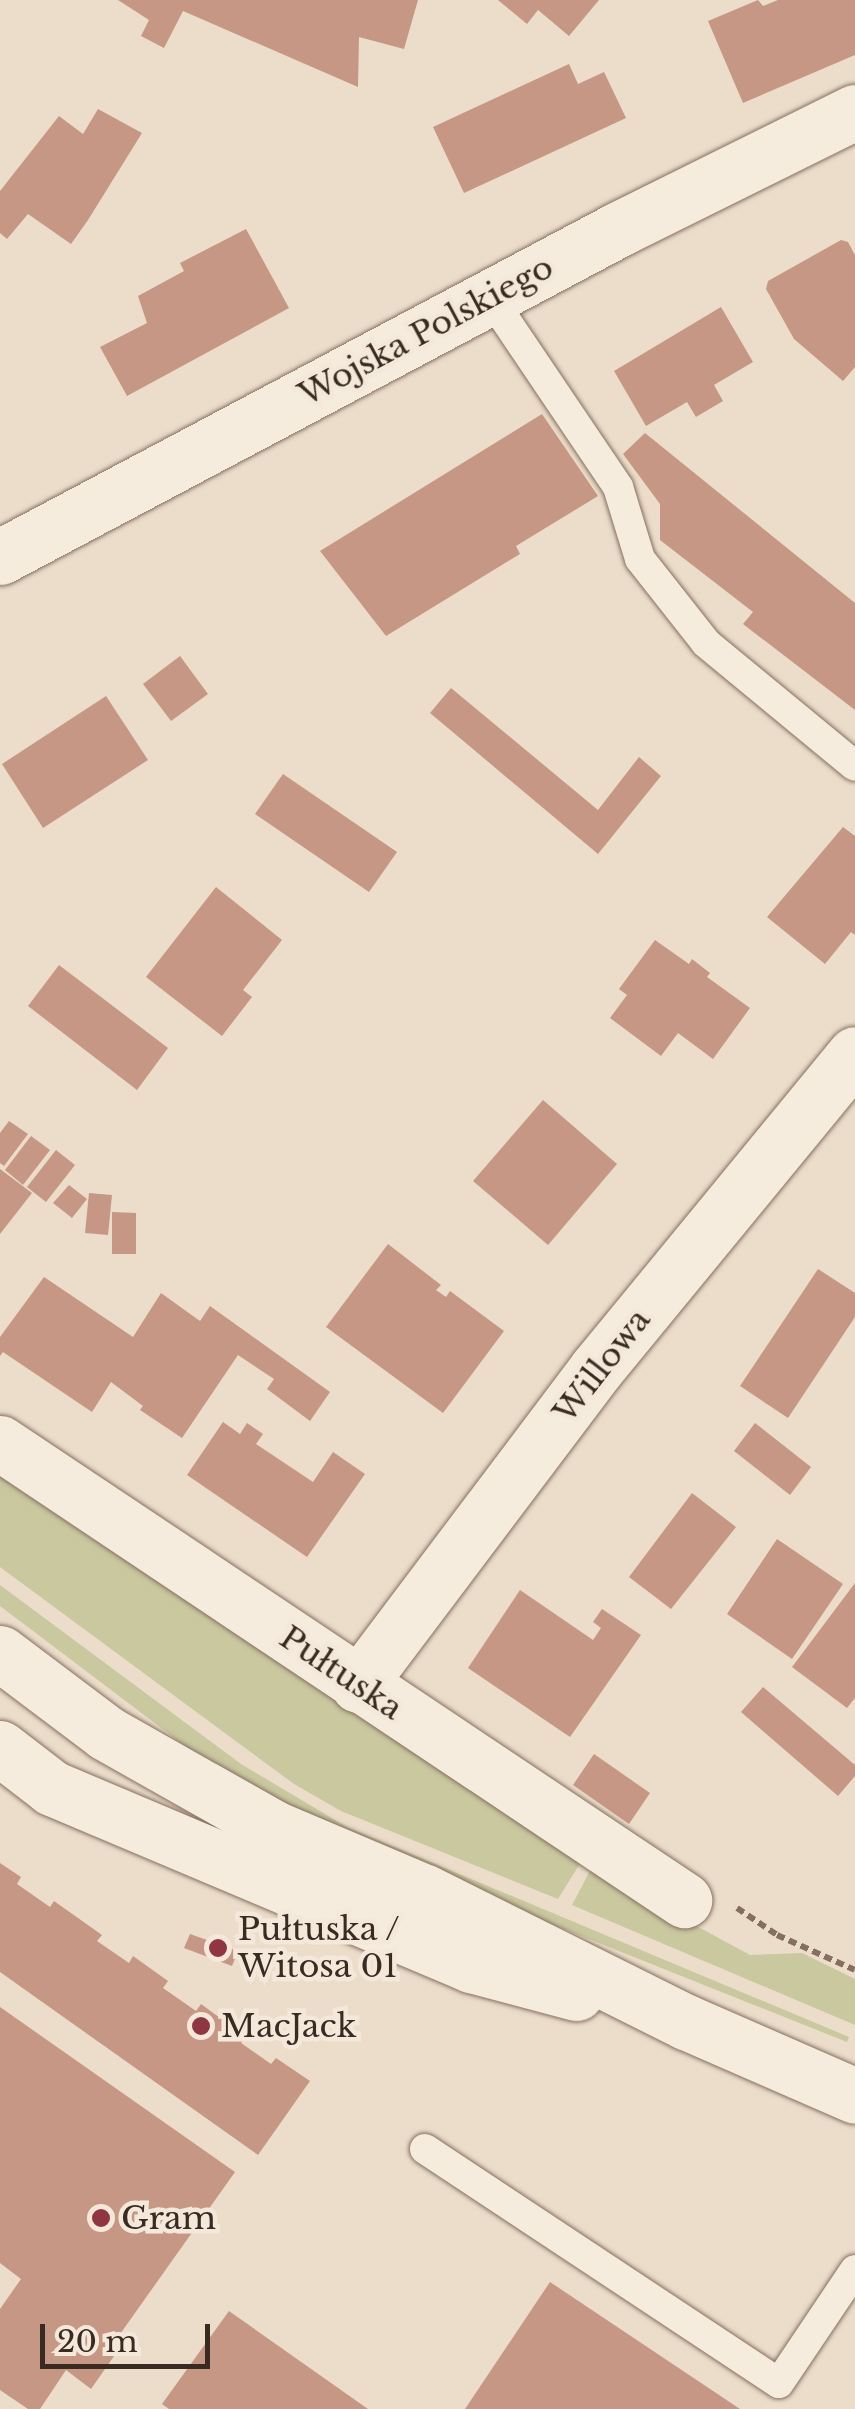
<!DOCTYPE html>
<meta charset="utf-8">
<style>
body{margin:0}
#map{position:relative;width:855px;height:2409px;overflow:hidden;background:#ebddca;font-family:"Libre Baskerville",serif}
div>[style]{position:absolute}
[style*='--x']{left:calc(var(--x)*1px);top:calc(var(--y)*1px);width:calc(var(--w)*1px);rotate:calc(var(--a)*1deg)}
.green>*{inset:0;background:#c9c89f}
.building>*{inset:0;background:#c69784}
.path>*{height:6px;margin-top:-3px;transform-origin:0;background:repeating-linear-gradient(90deg,#876f60 0 8px,transparent 0 13px)}
.roads{filter:drop-shadow(0 0 2px #876f60) drop-shadow(0 0 2px #876f60)}
.lane>*{height:30px;margin:-15px;padding:0 15px;transform-origin:15px;border-radius:15px;background:#f6ecdd}
.street>*{height:55px;margin:-27.5px;padding:0 27.5px;transform-origin:27.5px;border-radius:27.5px;background:#f6ecdd}
.secondary>*{height:55px;margin:-27.5px;padding:0 27.5px;transform-origin:27.5px;border-radius:27.5px;background:#f6ecdd}
.dots>*{width:28px;height:28px;translate:-50% -50%;box-sizing:border-box;border:5px solid #f3e8d9;border-radius:50%}
span{translate:-50% -50%;white-space:nowrap;text-align:center;line-height:1.15;-webkit-text-stroke:9px #f3e8d9;paint-order:stroke}
.street-label{font-size:32px;color:#392a22}
.poi-label{font-size:32px;color:#392a22}
.left{translate:0 -50%;text-align:left}
.scale{position:absolute;left:40px;top:2324px;width:170px;height:45px;box-sizing:border-box;border:5px solid #392a22;border-top:0;padding-left:12px;font-size:30px;line-height:35px;white-space:nowrap;color:#392a22;-webkit-text-stroke:8px #f3e8d9;paint-order:stroke}
</style>
<div id="map">
<div class="green">
<div style="clip-path:polygon(0 1469px,581px 1862px,558px 1899px,341px 1811px,294px 1784px,0 1567px)"></div>
<div style="clip-path:polygon(0 1585px,241px 1764px,347px 1827px,849px 2037px,847px 2042px,446px 1882px,242px 1789px,0 1606px)"></div>
<div style="clip-path:polygon(591px 1869px,750px 1955px,802px 1953px,855px 1979px,855px 2025px,572px 1905px)"></div>
</div>
<div class="building">
<div style="clip-path:polygon(118px 0,418px 0,404px 49px,359px 37px,358px 87px,183px 11px,164px 48px,141px 36px,149px 20px)"></div>
<div style="clip-path:polygon(498px 0,599px 0,569px 36px,538px 10px,527px 24px)"></div>
<div style="clip-path:polygon(758px 0,763px 6px,778px 0,855px 0,855px 55px,743px 103px,708px 21px)"></div>
<div style="clip-path:polygon(569px 64px,578px 84px,604px 72px,626px 118px,464px 193px,433px 127px)"></div>
<div style="clip-path:polygon(98px 109px,142px 133px,88px 220px,71px 244px,28px 214px,7px 239px,0 233px,0 191px,59px 116px,83px 134px)"></div>
<div style="clip-path:polygon(246px 229px,289px 308px,127px 396px,100px 347px,147px 323px,138px 296px,184px 271px,180px 263px)"></div>
<div style="clip-path:polygon(841px 240px,848px 242px,855px 255px,855px 367px,843px 381px,794px 339px,766px 289px,768px 281px)"></div>
<div style="clip-path:polygon(721px 307px,753px 362px,714px 385px,723px 401px,696px 417px,687px 402px,646px 426px,614px 371px)"></div>
<div style="clip-path:polygon(542px 414px,598px 496px,516px 546px,520px 554px,386px 636px,320px 551px)"></div>
<div style="clip-path:polygon(645px 433px,855px 603px,855px 710px,743px 624px,753px 612px,660px 540px,660px 504px,623px 454px)"></div>
<div style="clip-path:polygon(180px 656px,208px 694px,171px 721px,143px 684px)"></div>
<div style="clip-path:polygon(451px 688px,598px 810px,639px 757px,661px 776px,598px 854px,430px 713px)"></div>
<div style="clip-path:polygon(106px 696px,148px 760px,43px 828px,2px 764px)"></div>
<div style="clip-path:polygon(283px 774px,397px 852px,369px 892px,255px 814px)"></div>
<div style="clip-path:polygon(843px 827px,855px 836px,855px 935px,851px 932px,825px 964px,767px 917px)"></div>
<div style="clip-path:polygon(216px 887px,282px 940px,243px 990px,252px 997px,222px 1036px,146px 977px)"></div>
<div style="clip-path:polygon(655px 940px,689px 964px,692px 959px,710px 973px,707px 977px,750px 1008px,713px 1059px,678px 1033px,661px 1056px,610px 1018px,627px 995px,619px 989px)"></div>
<div style="clip-path:polygon(59px 965px,168px 1048px,137px 1090px,28px 1006px)"></div>
<div style="clip-path:polygon(543px 1100px,617px 1164px,548px 1245px,473px 1181px)"></div>
<div style="clip-path:polygon(9px 1121px,28px 1134px,4px 1166px,0 1163px,0 1133px)"></div>
<div style="clip-path:polygon(31px 1136px,50px 1150px,23px 1185px,5px 1170px)"></div>
<div style="clip-path:polygon(56px 1150px,75px 1165px,46px 1202px,27px 1187px)"></div>
<div style="clip-path:polygon(0 1169px,32px 1193px,0 1234px)"></div>
<div style="clip-path:polygon(69px 1185px,87px 1199px,72px 1218px,53px 1203px)"></div>
<div style="clip-path:polygon(89px 1193px,112px 1195px,108px 1235px,85px 1233px)"></div>
<div style="clip-path:polygon(112px 1212px,136px 1213px,136px 1254px,112px 1254px)"></div>
<div style="clip-path:polygon(388px 1244px,441px 1285px,436px 1290px,446px 1297px,450px 1291px,504px 1331px,443px 1413px,326px 1327px)"></div>
<div style="clip-path:polygon(818px 1269px,855px 1293px,855px 1317px,788px 1418px,740px 1386px)"></div>
<div style="clip-path:polygon(44px 1277px,133px 1337px,161px 1293px,200px 1321px,210px 1306px,330px 1392px,310px 1421px,267px 1389px,274px 1379px,238px 1355px,182px 1438px,140px 1410px,143px 1406px,111px 1382px,92px 1412px,3px 1352px,0 1356px,0 1337px)"></div>
<div style="clip-path:polygon(223px 1422px,240px 1434px,247px 1423px,263px 1434px,256px 1444px,313px 1482px,333px 1452px,365px 1474px,307px 1557px,187px 1475px)"></div>
<div style="clip-path:polygon(755px 1423px,811px 1467px,790px 1495px,734px 1451px)"></div>
<div style="clip-path:polygon(692px 1493px,736px 1527px,671px 1609px,629px 1577px)"></div>
<div style="clip-path:polygon(777px 1539px,843px 1584px,792px 1659px,727px 1614px)"></div>
<div style="clip-path:polygon(855px 1583px,855px 1698px,847px 1708px,792px 1667px)"></div>
<div style="clip-path:polygon(520px 1590px,593px 1640px,601px 1628px,593px 1622px,602px 1609px,641px 1635px,570px 1737px,468px 1668px)"></div>
<div style="clip-path:polygon(763px 1687px,855px 1765px,855px 1776px,838px 1796px,741px 1712px)"></div>
<div style="clip-path:polygon(594px 1754px,650px 1793px,629px 1824px,573px 1785px)"></div>
<div style="clip-path:polygon(0 1863px,21px 1877px,17px 1884px,50px 1907px,54px 1901px,102px 1935px,97px 1941px,129px 1963px,133px 1956px,168px 1981px,163px 1988px,196px 2011px,201px 2004px,246px 2037px,241px 2043px,271px 2064px,276px 2058px,310px 2081px,258px 2155px,0 1972px)"></div>
<div style="clip-path:polygon(190px 1934px,238px 1951px,232px 1966px,184px 1948px)"></div>
<div style="clip-path:polygon(0 2007px,235px 2172px,113px 2344px,119px 2349px,91px 2389px,66px 2370px,40px 2409px,28px 2409px,0 2390px,0 2309px,21px 2279px,0 2263px)"></div>
<div style="clip-path:polygon(550px 2282px,740px 2409px,465px 2409px)"></div>
<div style="clip-path:polygon(229px 2311px,368px 2409px,169px 2409px,162px 2404px)"></div>
</div>
<div class="path">
<div style="--x:737;--y:1908;--w:48;--a:34"></div>
<div style="--x:777;--y:1935;--w:85;--a:24.2"></div>
</div>
<div class="roads">
<div class="lane">
<div style="--x:490;--y:297;--w:229;--a:56"></div>
<div style="--x:618;--y:487;--w:75;--a:73"></div>
<div style="--x:640;--y:559;--w:107;--a:51.8"></div>
<div style="--x:706;--y:643;--w:193;--a:39.5"></div>
<div style="--x:425;--y:2149;--w:424;--a:33.5"></div>
<div style="--x:779;--y:2383;--w:136;--a:-56.1"></div>
</div>
<div class="street">
<div style="--x:0;--y:1443;--w:823;--a:33.75"></div>
<div style="--x:358;--y:1685;--w:397;--a:-53"></div>
<div style="--x:597;--y:1368;--w:406;--a:-50.6"></div>
</div>
<div class="secondary">
<div style="--x:0;--y:557;--w:701;--a:-27.92"></div>
<div style="--x:619;--y:229;--w:263;--a:-26.4"></div>
<div style="--x:0;--y:1653;--w:133;--a:37"></div>
<div style="--x:106;--y:1733;--w:193;--a:29.5"></div>
<div style="--x:274;--y:1828;--w:164;--a:23"></div>
<div style="--x:425;--y:1892;--w:292;--a:26.5"></div>
<div style="--x:686;--y:2022;--w:184;--a:23.6"></div>
<div style="--x:0;--y:1748;--w:66;--a:37.6"></div>
<div style="--x:52;--y:1788;--w:455;--a:22.9"></div>
<div style="--x:471;--y:1965;--w:109;--a:14.9"></div>
</div>
</div>
<div class="dots">
<div style="left:218px;top:1948px;background:#903542"></div>
<div style="left:201px;top:2026px;background:#903542"></div>
<div style="left:101px;top:2218px;background:#903542"></div>
</div>
<div class="street-label">
<span style="left:426px;top:331px;rotate:-28deg">Wojska Polskiego</span>
<span style="left:602px;top:1366px;rotate:-52deg">Willowa</span>
<span style="left:341px;top:1673px;rotate:34deg">Pułtuska</span>
</div>
<div class="poi-label">
<span class="left" style="left:238px;top:1948px">Pułtuska /<br>Witosa 01</span>
<span class="left" style="left:221px;top:2026px">MacJack</span>
<span class="left" style="left:121px;top:2218px">Gram</span>
</div>
<div class="scale">20 m</div>
</div>
